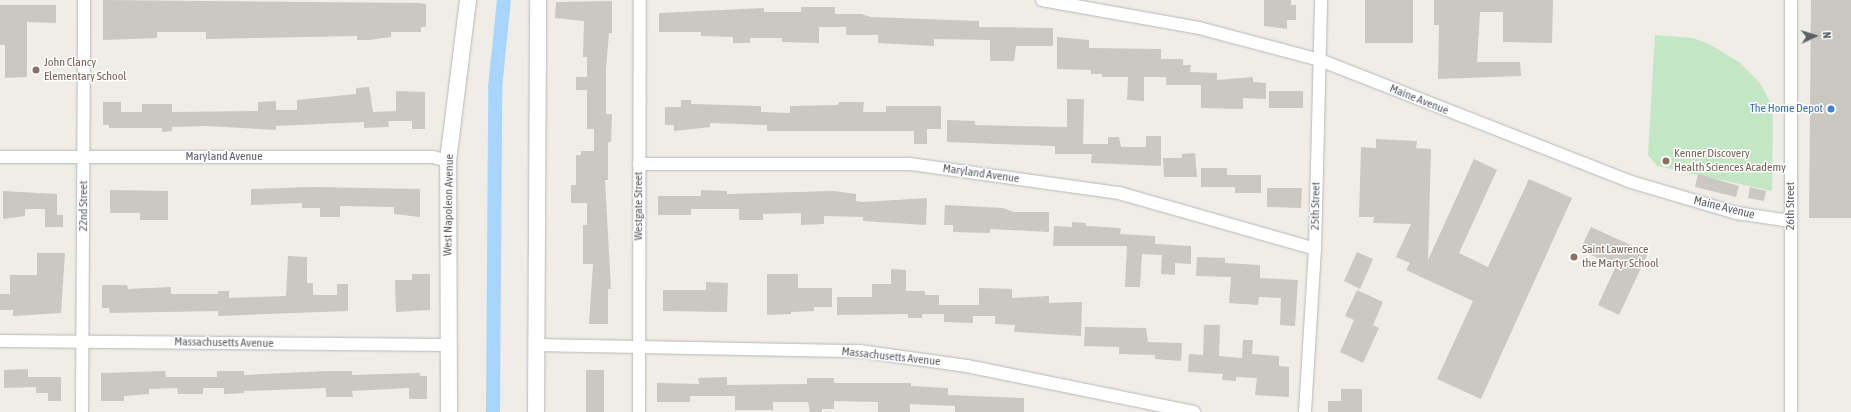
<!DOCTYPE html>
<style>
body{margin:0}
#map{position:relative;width:1851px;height:412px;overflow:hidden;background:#efede5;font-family:"Asap Condensed",sans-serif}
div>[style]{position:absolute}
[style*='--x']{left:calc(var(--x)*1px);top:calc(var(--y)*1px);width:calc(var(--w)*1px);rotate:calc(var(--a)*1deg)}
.green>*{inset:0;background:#c3e6c4}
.canal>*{height:14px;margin:-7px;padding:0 7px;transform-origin:7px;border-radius:7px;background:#a8d5fd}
.building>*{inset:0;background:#cac8c3}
.roads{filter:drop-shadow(0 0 1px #b6b8bc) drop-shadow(0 0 1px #b6b8bc)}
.minor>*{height:12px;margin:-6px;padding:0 6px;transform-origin:6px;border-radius:6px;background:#fff}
.secondary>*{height:16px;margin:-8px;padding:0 8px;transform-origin:8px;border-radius:8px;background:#fff}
.dots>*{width:11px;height:11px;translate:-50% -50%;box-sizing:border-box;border:2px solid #fff;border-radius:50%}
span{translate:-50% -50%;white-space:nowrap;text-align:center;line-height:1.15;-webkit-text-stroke:3px #fff;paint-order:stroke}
.education-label{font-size:12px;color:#785e54}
.left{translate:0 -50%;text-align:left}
.street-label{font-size:12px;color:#5d6166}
.shop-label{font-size:12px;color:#366cbe}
.right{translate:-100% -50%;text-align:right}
.north{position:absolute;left:1795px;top:16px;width:40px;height:40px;-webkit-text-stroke:3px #fff;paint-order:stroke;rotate:86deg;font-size:11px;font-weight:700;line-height:16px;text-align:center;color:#5d6166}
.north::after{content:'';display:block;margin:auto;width:14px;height:18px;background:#5d6166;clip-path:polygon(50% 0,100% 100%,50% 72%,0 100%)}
</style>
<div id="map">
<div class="green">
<div style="clip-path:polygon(1655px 35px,1693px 38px,1709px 44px,1739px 62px,1760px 83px,1773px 108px,1772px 191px,1657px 166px,1648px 155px)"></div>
</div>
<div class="canal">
<div style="--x:493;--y:412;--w:324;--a:-89.6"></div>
<div style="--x:495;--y:88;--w:88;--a:-84.2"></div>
</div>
<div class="building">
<div style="clip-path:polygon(103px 0,418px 3px,426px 4px,426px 27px,421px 27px,421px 32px,391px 32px,391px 37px,369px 40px,357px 40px,357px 36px,206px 39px,206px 32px,157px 32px,157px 38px,103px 40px)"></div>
<div style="clip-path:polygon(1264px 0,1291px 0,1291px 5px,1296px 5px,1296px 20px,1287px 20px,1287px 29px,1264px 26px)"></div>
<div style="clip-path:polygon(1365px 0,1413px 0,1413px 43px,1365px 43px)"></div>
<div style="clip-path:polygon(1434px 0,1553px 0,1552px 43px,1503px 42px,1503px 12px,1480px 12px,1477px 62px,1520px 62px,1521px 76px,1438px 79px,1439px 25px,1434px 25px)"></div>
<div style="clip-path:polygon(1811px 0,1851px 0,1851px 218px,1809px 218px)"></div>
<div style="clip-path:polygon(612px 1px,612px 33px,609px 33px,606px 69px,606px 114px,612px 114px,611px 142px,608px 142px,608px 180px,605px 180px,611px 289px,608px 289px,608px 324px,589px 324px,593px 264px,583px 264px,583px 225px,587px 225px,587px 203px,571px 203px,571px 185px,576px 185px,576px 155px,581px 155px,581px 151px,594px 151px,594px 129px,587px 129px,587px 90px,576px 90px,576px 77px,587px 77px,587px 57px,583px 57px,584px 21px,555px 18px,556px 2px)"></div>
<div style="clip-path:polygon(0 5px,56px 5px,56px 23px,27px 22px,27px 77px,5px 78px,5px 45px,0 45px)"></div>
<div style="clip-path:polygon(801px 7px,835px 7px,835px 14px,861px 14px,871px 17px,979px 21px,979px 27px,1053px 28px,1053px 46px,1016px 46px,1014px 61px,990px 61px,990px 40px,934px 39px,934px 46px,878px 43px,878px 35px,846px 35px,846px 27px,819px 27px,819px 43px,782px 42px,782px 38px,750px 38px,750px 43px,733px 43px,733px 37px,701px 36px,701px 32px,659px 32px,659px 13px,764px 8px,764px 12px,801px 12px)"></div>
<div style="clip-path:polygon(1057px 37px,1089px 40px,1089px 48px,1161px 49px,1161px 59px,1183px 59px,1183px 65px,1191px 65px,1190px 72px,1217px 73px,1217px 80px,1253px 77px,1253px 82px,1266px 83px,1266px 99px,1243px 98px,1243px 109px,1201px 108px,1201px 85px,1166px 85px,1166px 77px,1144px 77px,1144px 101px,1127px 100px,1128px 77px,1102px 77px,1102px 74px,1091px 74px,1091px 70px,1057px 69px)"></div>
<div style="clip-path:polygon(369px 87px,373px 112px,396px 111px,396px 91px,425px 92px,425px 129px,412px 129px,412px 121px,388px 121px,389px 127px,364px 128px,364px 122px,276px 126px,276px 130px,207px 126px,172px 127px,172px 131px,162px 132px,162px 128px,109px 128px,109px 125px,103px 125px,103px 102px,121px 102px,121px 112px,142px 112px,142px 104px,172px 104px,172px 112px,258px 111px,258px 102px,276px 101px,276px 110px,297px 110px,297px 100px,356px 94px,356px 88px)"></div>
<div style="clip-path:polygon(1269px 91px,1303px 91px,1303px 108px,1269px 108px)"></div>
<div style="clip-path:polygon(1067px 99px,1084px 99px,1083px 144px,1108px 144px,1108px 137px,1119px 137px,1121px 147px,1146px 147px,1146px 136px,1161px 136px,1161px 166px,1091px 163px,1092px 154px,1055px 154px,1055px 146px,947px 142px,947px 120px,975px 121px,975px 125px,1067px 127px)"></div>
<div style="clip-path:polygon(681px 100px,691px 100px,691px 104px,761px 106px,761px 112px,790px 113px,790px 106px,838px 105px,839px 102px,864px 102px,863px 112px,886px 112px,886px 106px,941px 106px,941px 129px,927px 129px,927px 144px,914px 144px,914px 131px,767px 131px,767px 125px,710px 123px,710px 127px,674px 131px,674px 125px,665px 125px,665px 107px,681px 107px)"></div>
<div style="clip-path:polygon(1376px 139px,1417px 141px,1416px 148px,1431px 149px,1428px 260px,1474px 159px,1497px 170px,1459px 253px,1488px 267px,1529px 179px,1572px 198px,1481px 399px,1437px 379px,1473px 301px,1406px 270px,1410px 263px,1396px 257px,1411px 224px,1373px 223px,1374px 217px,1359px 217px,1361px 147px,1376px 148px)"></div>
<div style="clip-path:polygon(1195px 153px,1197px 177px,1164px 177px,1163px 158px,1182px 158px,1182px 154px)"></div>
<div style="clip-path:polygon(1201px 168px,1227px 168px,1227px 175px,1261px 175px,1261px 193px,1235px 193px,1235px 187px,1201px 187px)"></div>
<div style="clip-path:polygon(1698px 174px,1739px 186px,1736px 197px,1695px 187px)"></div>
<div style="clip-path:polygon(312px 187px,420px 189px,420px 217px,394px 214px,394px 207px,340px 206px,340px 217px,320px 217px,320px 208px,302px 208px,302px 203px,251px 205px,251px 189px)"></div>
<div style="clip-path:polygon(1750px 187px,1766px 191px,1764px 201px,1748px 198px)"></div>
<div style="clip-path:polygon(1267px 188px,1302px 188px,1301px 208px,1267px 207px)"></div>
<div style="clip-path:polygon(110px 190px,168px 191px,168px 220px,140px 220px,140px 213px,110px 213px)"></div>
<div style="clip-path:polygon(701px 190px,727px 191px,727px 194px,834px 191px,856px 194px,856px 201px,864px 202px,927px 198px,926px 225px,863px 221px,863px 217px,824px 216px,824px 224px,801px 225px,801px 213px,763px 214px,763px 220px,739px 220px,739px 209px,691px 209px,691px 215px,658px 215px,658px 196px,701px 196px)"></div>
<div style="clip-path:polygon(3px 191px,57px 194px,57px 215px,63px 215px,63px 227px,45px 227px,45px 209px,25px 209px,25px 216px,3px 219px)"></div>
<div style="clip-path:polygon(945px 205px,1003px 208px,1014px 212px,1049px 212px,1049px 232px,990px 229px,990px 233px,953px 232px,953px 225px,944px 225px)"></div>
<div style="clip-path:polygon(1072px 222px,1086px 223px,1086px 226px,1121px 228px,1120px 234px,1155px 236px,1155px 244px,1191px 246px,1191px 264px,1175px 263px,1175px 275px,1161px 274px,1162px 255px,1142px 254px,1140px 287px,1125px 287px,1127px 246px,1053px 246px,1054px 226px,1072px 227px)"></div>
<div style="clip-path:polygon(1591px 227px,1648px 253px,1619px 315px,1598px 305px,1616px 266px,1580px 250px)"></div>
<div style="clip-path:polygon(1357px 252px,1373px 259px,1360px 289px,1344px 281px)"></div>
<div style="clip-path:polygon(37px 253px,65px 253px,61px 313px,13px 316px,13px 310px,0 310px,0 294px,10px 294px,10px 275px,37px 275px)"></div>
<div style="clip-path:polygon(288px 256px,307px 257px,307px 283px,313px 283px,313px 295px,337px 295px,337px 284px,348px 284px,348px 311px,218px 316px,218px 311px,110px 313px,109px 308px,102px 308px,102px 285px,127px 285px,128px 289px,171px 287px,171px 294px,218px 294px,218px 291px,229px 291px,229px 298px,286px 296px)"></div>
<div style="clip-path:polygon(1197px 257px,1225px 258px,1225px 263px,1260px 265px,1260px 278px,1298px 280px,1295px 326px,1280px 325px,1281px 298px,1259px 297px,1258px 305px,1229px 303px,1231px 277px,1196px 276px)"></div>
<div style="clip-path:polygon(891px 269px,906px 270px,906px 291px,925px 291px,925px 295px,939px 295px,939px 305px,979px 305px,979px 288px,1012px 289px,1012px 298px,1049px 296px,1049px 303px,1082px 302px,1081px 336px,1014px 332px,1015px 325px,995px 324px,995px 316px,973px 316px,973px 323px,944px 322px,944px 314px,922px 314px,922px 318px,908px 318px,908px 314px,837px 315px,837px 297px,872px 297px,872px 284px,891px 284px)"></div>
<div style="clip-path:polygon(412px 274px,430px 274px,430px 310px,396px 312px,395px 280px,412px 280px)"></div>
<div style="clip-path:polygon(767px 274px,798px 274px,798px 288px,832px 288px,832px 307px,814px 307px,814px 311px,791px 312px,791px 314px,767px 315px)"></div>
<div style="clip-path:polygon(706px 282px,728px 283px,727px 312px,663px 311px,663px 290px,706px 290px)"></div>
<div style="clip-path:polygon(1357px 290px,1383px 302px,1373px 325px,1379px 328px,1363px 363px,1340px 352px,1354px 320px,1345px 316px)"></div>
<div style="clip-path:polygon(1204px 325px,1220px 325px,1219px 356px,1242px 358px,1243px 340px,1253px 340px,1252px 354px,1279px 356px,1279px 366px,1289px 367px,1289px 397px,1255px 395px,1257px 378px,1236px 377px,1236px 381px,1222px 380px,1223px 374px,1188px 372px,1189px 354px,1203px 355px)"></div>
<div style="clip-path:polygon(1085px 327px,1146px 328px,1148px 342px,1182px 343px,1181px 361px,1155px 359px,1155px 355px,1119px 354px,1119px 347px,1084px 346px)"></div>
<div style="clip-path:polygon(28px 369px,28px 377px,61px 377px,61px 401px,48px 401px,48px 393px,36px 393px,36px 387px,4px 388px,4px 370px)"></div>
<div style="clip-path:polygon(586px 370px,604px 370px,604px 412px,586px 412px)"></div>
<div style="clip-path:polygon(165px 371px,166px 377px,217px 377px,217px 371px,244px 371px,244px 375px,326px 371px,352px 371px,352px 375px,420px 373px,420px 376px,427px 376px,427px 399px,409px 399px,409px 388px,352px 391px,353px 397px,326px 397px,326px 388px,244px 391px,244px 393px,224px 394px,224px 388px,203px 388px,203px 394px,178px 394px,177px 388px,149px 389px,149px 394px,124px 396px,124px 401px,101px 401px,101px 373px)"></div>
<div style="clip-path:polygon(727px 377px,727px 385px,807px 384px,807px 378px,834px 378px,834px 383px,911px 383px,911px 386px,948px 388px,948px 395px,1024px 398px,1024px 412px,955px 412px,955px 406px,910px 404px,910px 412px,878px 412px,878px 402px,834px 401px,834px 409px,822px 409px,822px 412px,810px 412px,808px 402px,773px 402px,773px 410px,735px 410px,735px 396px,690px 396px,690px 402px,657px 402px,657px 383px,699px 384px,698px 378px)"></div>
<div style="clip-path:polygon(1341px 389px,1362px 389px,1362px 412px,1328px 412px,1328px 401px,1341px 401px)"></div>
</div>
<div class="roads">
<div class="minor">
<div style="--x:1042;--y:0;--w:159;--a:10.1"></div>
<div style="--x:1199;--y:28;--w:125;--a:14.8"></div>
<div style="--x:1320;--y:60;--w:331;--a:21.4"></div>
<div style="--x:1628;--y:181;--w:113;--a:16.5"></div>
<div style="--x:1736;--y:213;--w:56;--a:8.3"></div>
<div style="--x:1791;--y:0;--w:412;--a:90"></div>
<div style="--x:0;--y:157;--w:433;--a:0"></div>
<div style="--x:433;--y:157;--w:16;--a:15"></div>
<div style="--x:639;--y:164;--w:271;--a:0"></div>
<div style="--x:910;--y:164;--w:211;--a:7.9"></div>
<div style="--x:1119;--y:193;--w:204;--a:15.9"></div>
<div style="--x:0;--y:341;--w:448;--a:0.5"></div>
<div style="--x:536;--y:345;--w:323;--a:1.1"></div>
<div style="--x:859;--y:351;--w:109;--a:7.9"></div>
<div style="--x:967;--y:366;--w:232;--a:11.5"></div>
<div style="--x:82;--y:412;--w:412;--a:-89.7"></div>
<div style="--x:639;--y:412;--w:412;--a:-89.9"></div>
<div style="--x:1305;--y:412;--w:163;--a:-86.5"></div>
<div style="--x:1315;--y:249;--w:249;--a:-88.6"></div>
</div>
<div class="secondary">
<div style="--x:449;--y:412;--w:251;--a:-90.2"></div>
<div style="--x:448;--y:161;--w:162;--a:-82.9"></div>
<div style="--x:536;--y:412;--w:412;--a:-89.7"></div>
</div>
</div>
<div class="dots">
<div style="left:36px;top:70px;background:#8d6e63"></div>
<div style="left:1831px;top:109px;background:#3f7fe0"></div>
<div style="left:1666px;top:161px;background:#8d6e63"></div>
<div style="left:1574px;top:257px;background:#8d6e63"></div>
</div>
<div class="education-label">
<span class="left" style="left:44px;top:70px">John Clancy<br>Elementary School</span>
<span class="left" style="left:1674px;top:161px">Kenner Discovery<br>Health Sciences Academy</span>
<span class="left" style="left:1582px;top:257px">Saint Lawrence<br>the Martyr School</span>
</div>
<div class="street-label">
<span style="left:1419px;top:100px;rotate:22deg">Maine Avenue</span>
<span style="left:224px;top:157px">Maryland Avenue</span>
<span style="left:981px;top:174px;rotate:8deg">Maryland Avenue</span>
<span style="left:449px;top:205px;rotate:-89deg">West Napoleon Avenue</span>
<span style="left:84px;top:206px;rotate:-90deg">22nd Street</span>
<span style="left:639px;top:206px;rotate:-90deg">Westgate Street</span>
<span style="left:1316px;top:206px;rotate:-89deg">25th Street</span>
<span style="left:1791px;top:206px;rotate:-90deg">26th Street</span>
<span style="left:1724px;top:208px;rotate:14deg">Maine Avenue</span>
<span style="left:224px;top:343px;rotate:1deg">Massachusetts Avenue</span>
<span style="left:891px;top:357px;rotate:6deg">Massachusetts Avenue</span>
</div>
<div class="shop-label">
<span class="right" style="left:1823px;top:109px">The Home Depot</span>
</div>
<div class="north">N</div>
</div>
